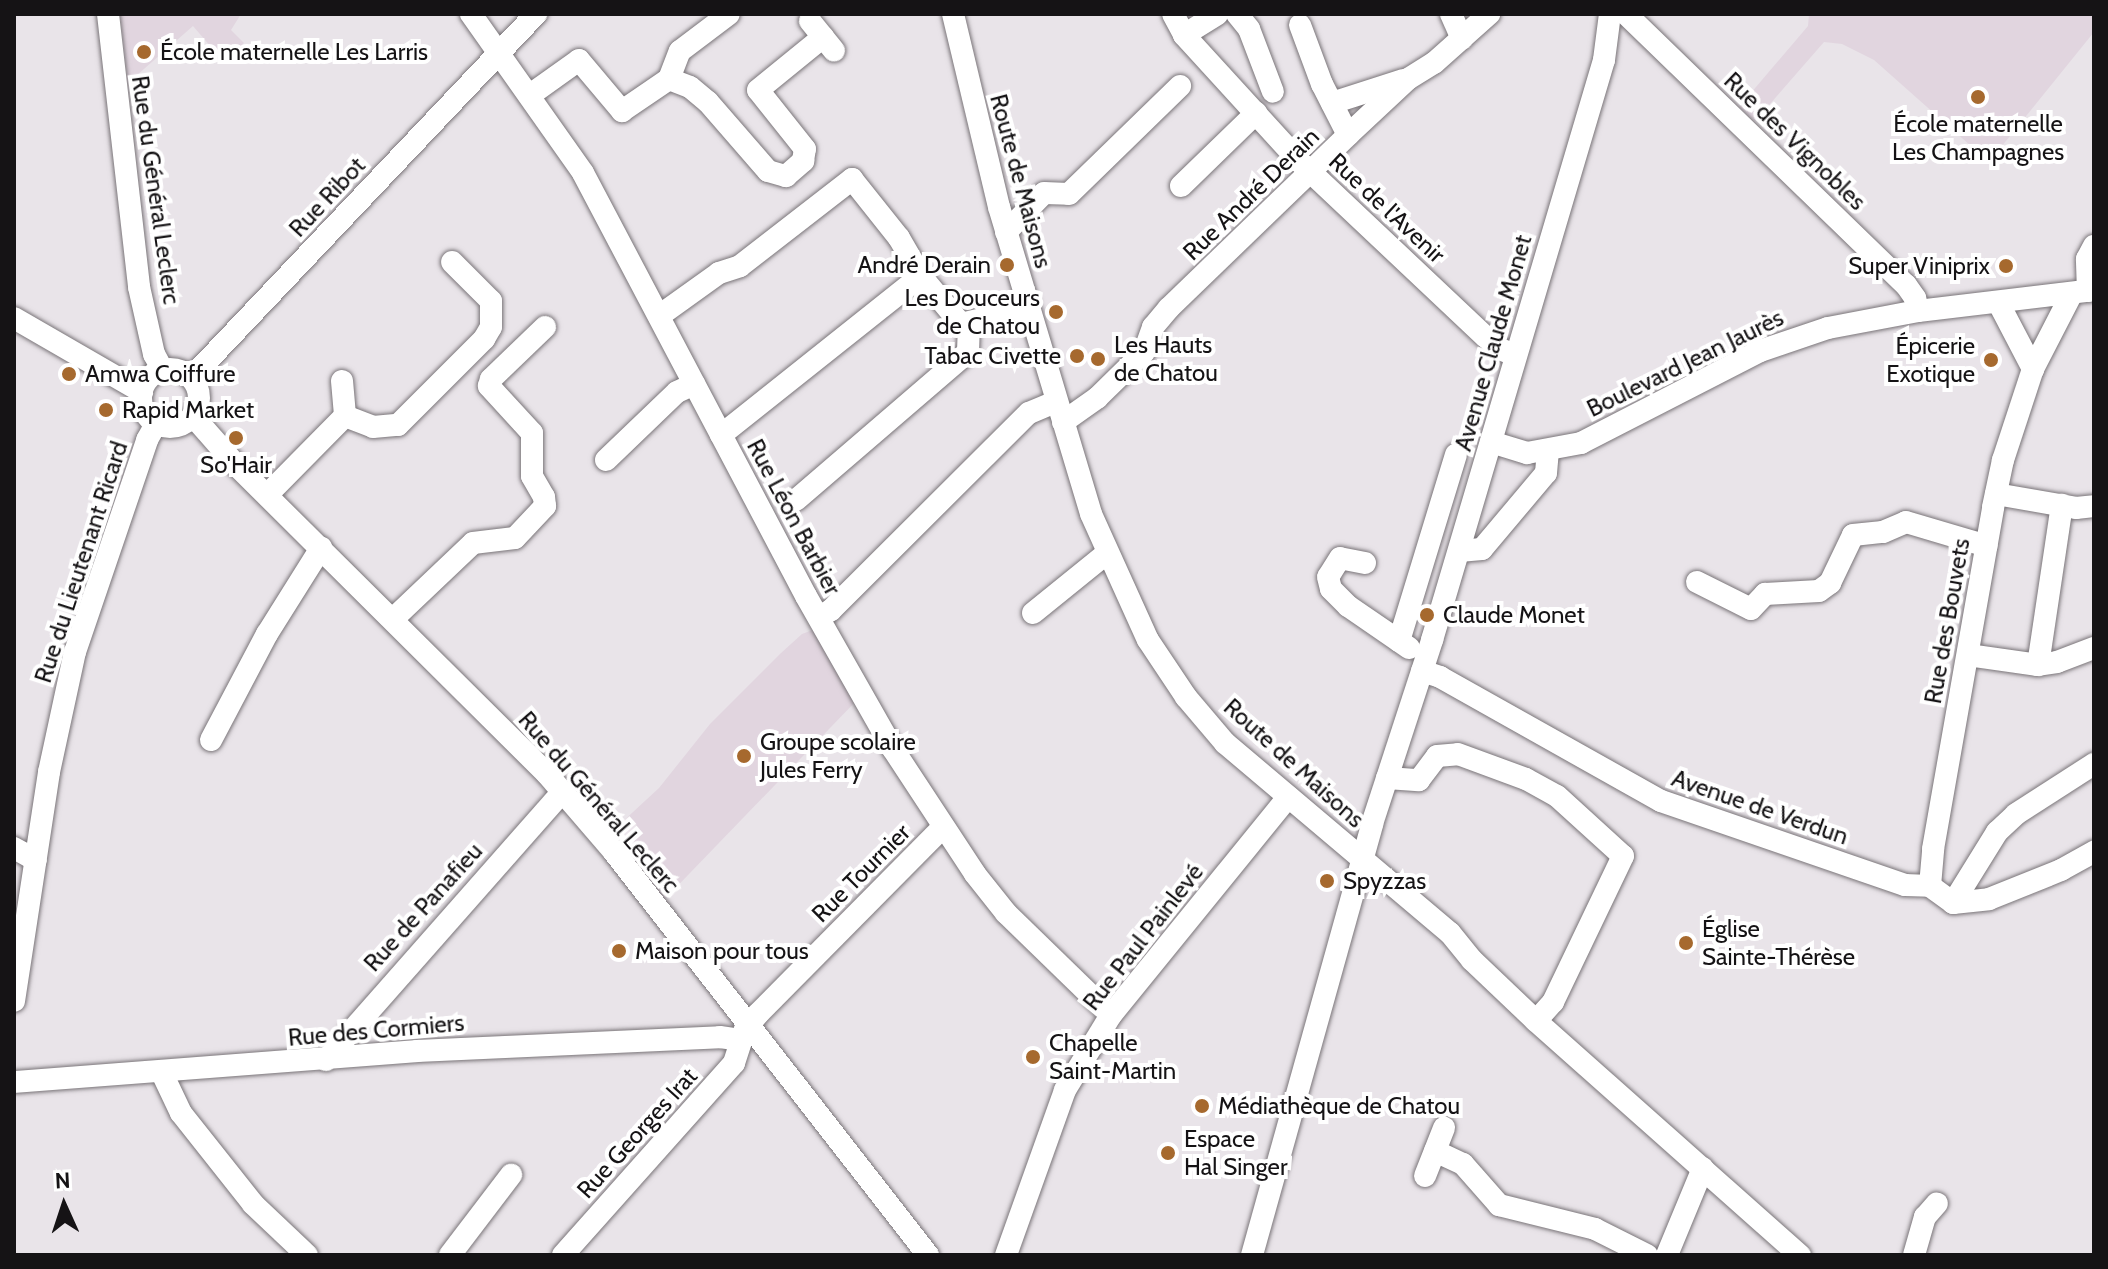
<!DOCTYPE html>
<meta charset="utf-8">
<style>
body{margin:0}
#map{position:relative;width:2108px;height:1269px;overflow:hidden;background:#e9e4e9;font-family:Cabin,sans-serif}
div>[style]{position:absolute}
[style*='--x']{left:calc(var(--x)*1px);top:calc(var(--y)*1px);width:calc(var(--w)*1px);rotate:calc(var(--a)*1deg)}
.built>*{inset:0;background:#e1d5df}
.roads{filter:drop-shadow(0 0 2px #797478) drop-shadow(0 0 2px #797478)}
.minor>*{height:22px;margin:-11px;padding:0 11px;transform-origin:11px;border-radius:11px;background:#fff}
.minor>.ring{margin:-11px;padding:0;box-sizing:content-box;background:none;border:22px solid #fff;border-radius:50%}
.dots>*{width:22px;height:22px;translate:-50% -50%;box-sizing:border-box;border:4px solid #fff;border-radius:50%}
span{translate:-50% -50%;white-space:nowrap;text-align:center;line-height:1.15;-webkit-text-stroke:8px #fff;paint-order:stroke}
.poi-label{font-size:24px;color:#151315}
.left{translate:0 -50%;text-align:left}
.right{translate:-100% -50%;text-align:right}
.street-label{font-size:24px;color:#151315}
.frame{position:absolute;inset:0;border:16px solid #151315;pointer-events:none}
.north{position:absolute;left:24px;top:1165px;width:80px;height:80px;-webkit-text-stroke:6px #fff;paint-order:stroke;rotate:357deg;font-size:22px;font-weight:700;line-height:32px;text-align:center;color:#151315}
.north::after{content:'';display:block;margin:auto;width:28px;height:36px;background:#151315;clip-path:polygon(50% 0,100% 100%,50% 72%,0 100%)}
</style>
<div id="map">
<div class="built">
<div style="clip-path:polygon(120px 14px,241px 14px,231px 30px,244px 43px,224px 62px,193px 26px,128px 83px)"></div>
<div style="clip-path:polygon(1809px 14px,2094px 14px,2094px 32px,1989px 162px,1874px 60px,1842px 44px,1824px 42px,1755px 121px,1739px 107px,1808px 26px)"></div>
<div style="clip-path:polygon(818px 628px,858px 699px,662px 902px,606px 837px,659px 788px,710px 724px,781px 653px,802px 634px)"></div>
</div>
<div class="roads">
<div class="minor">
<div style="--x:108;--y:14;--w:275;--a:83.5"></div>
<div style="--x:139;--y:287;--w:69;--a:77.4"></div>
<div style="--x:154;--y:354;--w:19;--a:62"></div>
<div style="--x:471;--y:14;--w:194;--a:54.8"></div>
<div style="--x:583;--y:173;--w:478;--a:62.2"></div>
<div style="--x:806;--y:596;--w:176;--a:60.4"></div>
<div style="--x:893;--y:749;--w:149;--a:56.7"></div>
<div style="--x:975;--y:874;--w:50;--a:51.5"></div>
<div style="--x:1006;--y:913;--w:146;--a:44.2"></div>
<div style="--x:953;--y:14;--w:198;--a:76.6"></div>
<div style="--x:999;--y:207;--w:320;--a:73.3"></div>
<div style="--x:1091;--y:514;--w:138;--a:65.7"></div>
<div style="--x:1148;--y:640;--w:69;--a:56.3"></div>
<div style="--x:1186;--y:697;--w:60;--a:49.7"></div>
<div style="--x:1225;--y:743;--w:294;--a:40.2"></div>
<div style="--x:1450;--y:933;--w:35;--a:51"></div>
<div style="--x:1472;--y:960;--w:88;--a:43.6"></div>
<div style="--x:1536;--y:1021;--w:353;--a:41.6"></div>
<div style="--x:1173;--y:14;--w:24;--a:62"></div>
<div style="--x:1184;--y:35;--w:172;--a:47.6"></div>
<div style="--x:1300;--y:162;--w:255;--a:43.3"></div>
<div style="--x:1486;--y:337;--w:18;--a:41"></div>
<div style="--x:1500;--y:349;--w:16;--a:22"></div>
<div style="--x:1237;--y:14;--w:19;--a:51"></div>
<div style="--x:1249;--y:29;--w:67;--a:69.1"></div>
<div style="--x:1451;--y:14;--w:27;--a:66"></div>
<div style="--x:1626;--y:14;--w:390;--a:44.1"></div>
<div style="--x:1906;--y:285;--w:16;--a:55"></div>
<div style="--x:1915;--y:298;--w:13;--a:77"></div>
<div style="--x:810;--y:21;--w:38;--a:51"></div>
<div style="--x:1300;--y:25;--w:63;--a:69.6"></div>
<div style="--x:1322;--y:84;--w:57;--a:63"></div>
<div style="--x:1184;--y:35;--w:39;--a:-32"></div>
<div style="--x:669;--y:79;--w:22;--a:21"></div>
<div style="--x:690;--y:87;--w:23;--a:40"></div>
<div style="--x:708;--y:102;--w:91;--a:49"></div>
<div style="--x:768;--y:171;--w:19;--a:16"></div>
<div style="--x:786;--y:176;--w:23;--a:-41"></div>
<div style="--x:803;--y:161;--w:12;--a:-81"></div>
<div style="--x:805;--y:149;--w:75;--a:-128.5"></div>
<div style="--x:758;--y:90;--w:84;--a:-39.2"></div>
<div style="--x:530;--y:95;--w:60;--a:-35.5"></div>
<div style="--x:579;--y:60;--w:67;--a:49.9"></div>
<div style="--x:622;--y:111;--w:57;--a:-34.2"></div>
<div style="--x:669;--y:79;--w:30;--a:-69"></div>
<div style="--x:680;--y:51;--w:61;--a:-37.1"></div>
<div style="--x:1332;--y:103;--w:75;--a:-17.9"></div>
<div style="--x:1181;--y:186;--w:105;--a:-44.2"></div>
<div style="--x:1006;--y:232;--w:54;--a:-45.7"></div>
<div style="--x:1044;--y:193;--w:25;--a:2"></div>
<div style="--x:1069;--y:194;--w:155;--a:-44.2"></div>
<div style="--x:2088;--y:291;--w:32;--a:-92"></div>
<div style="--x:2087;--y:259;--w:15;--a:-62"></div>
<div style="--x:1998;--y:302;--w:76;--a:62.4"></div>
<div style="--x:2033;--y:369;--w:85;--a:-62.8"></div>
<div style="--x:659;--y:316;--w:74;--a:-35.6"></div>
<div style="--x:719;--y:273;--w:22;--a:-18"></div>
<div style="--x:740;--y:266;--w:142;--a:-37.8"></div>
<div style="--x:852;--y:179;--w:75;--a:51.5"></div>
<div style="--x:899;--y:238;--w:44;--a:59.9"></div>
<div style="--x:921;--y:276;--w:62;--a:50.2"></div>
<div style="--x:961;--y:324;--w:69;--a:-13.4"></div>
<div style="--x:14;--y:318;--w:148;--a:30"></div>
<div class="ring" style="left:141px;top:369px;width:36px;height:36px"></div>
<div style="--x:191;--y:378;--w:502;--a:-46.54"></div>
<div style="--x:342;--y:381;--w:35;--a:85"></div>
<div style="--x:345;--y:416;--w:30;--a:21"></div>
<div style="--x:373;--y:427;--w:25;--a:-5"></div>
<div style="--x:398;--y:425;--w:122;--a:-45"></div>
<div style="--x:484;--y:339;--w:14;--a:-60"></div>
<div style="--x:491;--y:327;--w:26;--a:-90"></div>
<div style="--x:491;--y:301;--w:55;--a:-135"></div>
<div style="--x:193;--y:416;--w:65;--a:48.7"></div>
<div style="--x:236;--y:465;--w:438;--a:44.8"></div>
<div style="--x:547;--y:774;--w:103;--a:49.3"></div>
<div style="--x:614;--y:852;--w:511;--a:52.08"></div>
<div style="--x:1063;--y:422;--w:42;--a:-35.2"></div>
<div style="--x:1097;--y:398;--w:66;--a:-44.4"></div>
<div style="--x:1144;--y:352;--w:27;--a:-70"></div>
<div style="--x:1153;--y:327;--w:25;--a:-50"></div>
<div style="--x:1169;--y:308;--w:249;--a:-44"></div>
<div style="--x:1348;--y:135;--w:82;--a:-43"></div>
<div style="--x:1408;--y:79;--w:31;--a:-32"></div>
<div style="--x:1434;--y:63;--w:74;--a:-41.7"></div>
<div style="--x:721;--y:435;--w:256;--a:-38.5"></div>
<div style="--x:1491;--y:442;--w:38;--a:17"></div>
<div style="--x:1527;--y:453;--w:55;--a:-10.5"></div>
<div style="--x:1581;--y:443;--w:201;--a:-27.2"></div>
<div style="--x:1760;--y:351;--w:72;--a:-18.7"></div>
<div style="--x:1828;--y:328;--w:92;--a:-10.7"></div>
<div style="--x:1918;--y:311;--w:177;--a:-6.8"></div>
<div style="--x:606;--y:460;--w:98;--a:-43.8"></div>
<div style="--x:677;--y:392;--w:19;--a:-25"></div>
<div style="--x:1996;--y:494;--w:81;--a:9.9"></div>
<div style="--x:2076;--y:508;--w:18;--a:-6"></div>
<div style="--x:267;--y:495;--w:111;--a:-45.4"></div>
<div style="--x:796;--y:500;--w:227;--a:-40.7"></div>
<div style="--x:968;--y:352;--w:28;--a:-88"></div>
<div style="--x:1459;--y:551;--w:23;--a:-5"></div>
<div style="--x:1482;--y:549;--w:99;--a:-49.9"></div>
<div style="--x:1546;--y:473;--w:22;--a:-85"></div>
<div style="--x:1365;--y:563;--w:25;--a:-169"></div>
<div style="--x:1340;--y:558;--w:22;--a:122"></div>
<div style="--x:1328;--y:577;--w:12;--a:76"></div>
<div style="--x:1331;--y:589;--w:24;--a:45"></div>
<div style="--x:1348;--y:606;--w:74;--a:34.5"></div>
<div style="--x:1697;--y:582;--w:60;--a:26.6"></div>
<div style="--x:1751;--y:609;--w:21;--a:-47"></div>
<div style="--x:1765;--y:594;--w:54;--a:-3.2"></div>
<div style="--x:1819;--y:591;--w:14;--a:-36"></div>
<div style="--x:1830;--y:583;--w:53;--a:-64.4"></div>
<div style="--x:1853;--y:535;--w:30;--a:-6"></div>
<div style="--x:1883;--y:532;--w:25;--a:-23"></div>
<div style="--x:1906;--y:522;--w:84;--a:16.5"></div>
<div style="--x:1033;--y:613;--w:95;--a:-39"></div>
<div style="--x:819;--y:617;--w:14;--a:-30"></div>
<div style="--x:831;--y:610;--w:279;--a:-44.9"></div>
<div style="--x:1029;--y:413;--w:30;--a:-23"></div>
<div style="--x:393;--y:619;--w:110;--a:-43.5"></div>
<div style="--x:473;--y:543;--w:42;--a:-6.8"></div>
<div style="--x:515;--y:538;--w:44;--a:-46.8"></div>
<div style="--x:545;--y:506;--w:9;--a:-96"></div>
<div style="--x:544;--y:497;--w:24;--a:-120"></div>
<div style="--x:532;--y:476;--w:43;--a:-90"></div>
<div style="--x:532;--y:433;--w:64;--a:-132.5"></div>
<div style="--x:489;--y:386;--w:7;--a:-74"></div>
<div style="--x:491;--y:379;--w:75;--a:-43.9"></div>
<div style="--x:1399;--y:641;--w:195;--a:-73"></div>
<div style="--x:1968;--y:655;--w:71;--a:8.1"></div>
<div style="--x:2038;--y:665;--w:19;--a:-9"></div>
<div style="--x:2057;--y:662;--w:40;--a:-21"></div>
<div style="--x:2038;--y:665;--w:162;--a:-81.5"></div>
<div style="--x:1422;--y:671;--w:19;--a:18"></div>
<div style="--x:1440;--y:677;--w:253;--a:29.3"></div>
<div style="--x:1661;--y:801;--w:258;--a:19"></div>
<div style="--x:1905;--y:885;--w:25;--a:2"></div>
<div style="--x:1930;--y:886;--w:29;--a:36"></div>
<div style="--x:1953;--y:903;--w:36;--a:-6"></div>
<div style="--x:1989;--y:899;--w:78;--a:-21.9"></div>
<div style="--x:2061;--y:870;--w:38;--a:-29"></div>
<div style="--x:211;--y:740;--w:120;--a:-62.2"></div>
<div style="--x:267;--y:634;--w:102;--a:-57.9"></div>
<div style="--x:1387;--y:778;--w:32;--a:4"></div>
<div style="--x:1419;--y:780;--w:30;--a:-53"></div>
<div style="--x:1437;--y:756;--w:21;--a:-5"></div>
<div style="--x:1458;--y:754;--w:72;--a:20.2"></div>
<div style="--x:1526;--y:779;--w:35;--a:29"></div>
<div style="--x:1557;--y:796;--w:89;--a:42.3"></div>
<div style="--x:1623;--y:856;--w:162;--a:115.6"></div>
<div style="--x:1553;--y:1002;--w:25;--a:132"></div>
<div style="--x:14;--y:848;--w:25;--a:29"></div>
<div style="--x:1930;--y:886;--w:37;--a:-85"></div>
<div style="--x:1933;--y:849;--w:347;--a:-80"></div>
<div style="--x:1993;--y:507;--w:48;--a:-78"></div>
<div style="--x:2003;--y:460;--w:96;--a:-71.8"></div>
<div style="--x:1953;--y:903;--w:84;--a:-58.2"></div>
<div style="--x:1997;--y:832;--w:26;--a:-43"></div>
<div style="--x:2016;--y:814;--w:93;--a:-32.7"></div>
<div style="--x:14;--y:1001;--w:232;--a:-81.3"></div>
<div style="--x:49;--y:772;--w:123;--a:-77.8"></div>
<div style="--x:75;--y:652;--w:224;--a:-71.2"></div>
<div style="--x:147;--y:440;--w:18;--a:-61"></div>
<div style="--x:326;--y:1060;--w:357;--a:-48.6"></div>
<div style="--x:162;--y:1073;--w:44;--a:64.6"></div>
<div style="--x:181;--y:1113;--w:116;--a:51.6"></div>
<div style="--x:253;--y:1204;--w:74;--a:43.4"></div>
<div style="--x:14;--y:1082;--w:404;--a:-4.4"></div>
<div style="--x:417;--y:1051;--w:303;--a:-2.6"></div>
<div style="--x:720;--y:1037;--w:22;--a:8"></div>
<div style="--x:1435;--y:1151;--w:31;--a:25"></div>
<div style="--x:1463;--y:1164;--w:55;--a:48.7"></div>
<div style="--x:1499;--y:1205;--w:99;--a:14"></div>
<div style="--x:1595;--y:1229;--w:58;--a:26.6"></div>
<div style="--x:1425;--y:1176;--w:52;--a:-68.4"></div>
<div style="--x:450;--y:1255;--w:101;--a:-52.7"></div>
<div style="--x:563;--y:1255;--w:257;--a:-48.3"></div>
<div style="--x:734;--y:1063;--w:35;--a:-72"></div>
<div style="--x:745;--y:1030;--w:21;--a:-51"></div>
<div style="--x:758;--y:1014;--w:263;--a:-45.3"></div>
<div style="--x:1006;--y:1255;--w:175;--a:-70.3"></div>
<div style="--x:1065;--y:1090;--w:88;--a:-58.5"></div>
<div style="--x:1111;--y:1015;--w:281;--a:-50.9"></div>
<div style="--x:1252;--y:1255;--w:447;--a:-74.4"></div>
<div style="--x:1372;--y:824;--w:194;--a:-71.9"></div>
<div style="--x:1432;--y:640;--w:605;--a:-73.48"></div>
<div style="--x:1604;--y:60;--w:46;--a:-82.6"></div>
<div style="--x:1667;--y:1255;--w:94;--a:-67.5"></div>
<div style="--x:1914;--y:1255;--w:40;--a:-74"></div>
<div style="--x:1925;--y:1217;--w:18;--a:-49"></div>
</div>
</div>
<div class="dots">
<div style="left:144px;top:52px;background:#a6692e"></div>
<div style="left:1978px;top:97px;background:#a6692e"></div>
<div style="left:1007px;top:265px;background:#a6692e"></div>
<div style="left:2006px;top:266px;background:#a6692e"></div>
<div style="left:1056px;top:312px;background:#a6692e"></div>
<div style="left:1077px;top:356px;background:#a6692e"></div>
<div style="left:1098px;top:359px;background:#a6692e"></div>
<div style="left:1991px;top:360px;background:#a6692e"></div>
<div style="left:69px;top:374px;background:#a6692e"></div>
<div style="left:106px;top:410px;background:#a6692e"></div>
<div style="left:236px;top:438px;background:#a6692e"></div>
<div style="left:1427px;top:615px;background:#a6692e"></div>
<div style="left:744px;top:756px;background:#a6692e"></div>
<div style="left:1327px;top:881px;background:#a6692e"></div>
<div style="left:1686px;top:943px;background:#a6692e"></div>
<div style="left:619px;top:951px;background:#a6692e"></div>
<div style="left:1033px;top:1057px;background:#a6692e"></div>
<div style="left:1202px;top:1106px;background:#a6692e"></div>
<div style="left:1168px;top:1153px;background:#a6692e"></div>
</div>
<div class="poi-label">
<span class="left" style="left:160px;top:52px">École maternelle Les Larris</span>
<span style="left:1978px;top:138px">École maternelle<br>Les Champagnes</span>
<span class="right" style="left:991px;top:265px">André Derain</span>
<span class="right" style="left:1990px;top:266px">Super Viniprix</span>
<span class="right" style="left:1040px;top:312px">Les Douceurs<br>de Chatou</span>
<span class="left" style="left:1114px;top:359px">Les Hauts<br>de Chatou</span>
<span class="right" style="left:1975px;top:360px">Épicerie<br>Exotique</span>
<span class="right" style="left:1061px;top:356px">Tabac Civette</span>
<span class="left" style="left:85px;top:374px">Amwa Coiffure</span>
<span class="left" style="left:122px;top:410px">Rapid Market</span>
<span style="left:236px;top:465px">So'Hair</span>
<span class="left" style="left:1443px;top:615px">Claude Monet</span>
<span class="left" style="left:760px;top:756px">Groupe scolaire<br>Jules Ferry</span>
<span class="left" style="left:1343px;top:881px">Spyzzas</span>
<span class="left" style="left:1702px;top:943px">Église<br>Sainte-Thérèse</span>
<span class="left" style="left:635px;top:951px">Maison pour tous</span>
<span class="left" style="left:1049px;top:1057px">Chapelle<br>Saint-Martin</span>
<span class="left" style="left:1218px;top:1106px">Médiathèque de Chatou</span>
<span class="left" style="left:1184px;top:1153px">Espace<br>Hal Singer</span>
</div>
<div class="street-label">
<span style="left:1795px;top:141px;rotate:44deg">Rue des Vignobles</span>
<span style="left:1021px;top:181px;rotate:75deg">Route de Maisons</span>
<span style="left:156px;top:190px;rotate:82deg">Rue du Général Leclerc</span>
<span style="left:1251px;top:194px;rotate:-44deg">Rue André Derain</span>
<span style="left:327px;top:197px;rotate:-47deg">Rue Ribot</span>
<span style="left:1387px;top:208px;rotate:43deg">Rue de l'Avenir</span>
<span style="left:1493px;top:343px;rotate:-74deg">Avenue Claude Monet</span>
<span style="left:1685px;top:363px;rotate:-26deg">Boulevard Jean Jaurès</span>
<span style="left:794px;top:517px;rotate:62deg">Rue Léon Barbier</span>
<span style="left:81px;top:562px;rotate:-72deg">Rue du Lieutenant Ricard</span>
<span style="left:1947px;top:621px;rotate:-80deg">Rue des Bouvets</span>
<span style="left:1294px;top:763px;rotate:42deg">Route de Maisons</span>
<span style="left:599px;top:802px;rotate:49deg">Rue du Général Leclerc</span>
<span style="left:1760px;top:807px;rotate:19deg">Avenue de Verdun</span>
<span style="left:861px;top:873px;rotate:-45deg">Rue Tournier</span>
<span style="left:423px;top:907px;rotate:-48deg">Rue de Panafieu</span>
<span style="left:1143px;top:937px;rotate:-52deg">Rue Paul Painlevé</span>
<span style="left:376px;top:1030px;rotate:-5deg">Rue des Cormiers</span>
<span style="left:637px;top:1133px;rotate:-48deg">Rue Georges Irat</span>
</div>
<div class="frame"></div>
<div class="north">N</div>
</div>
